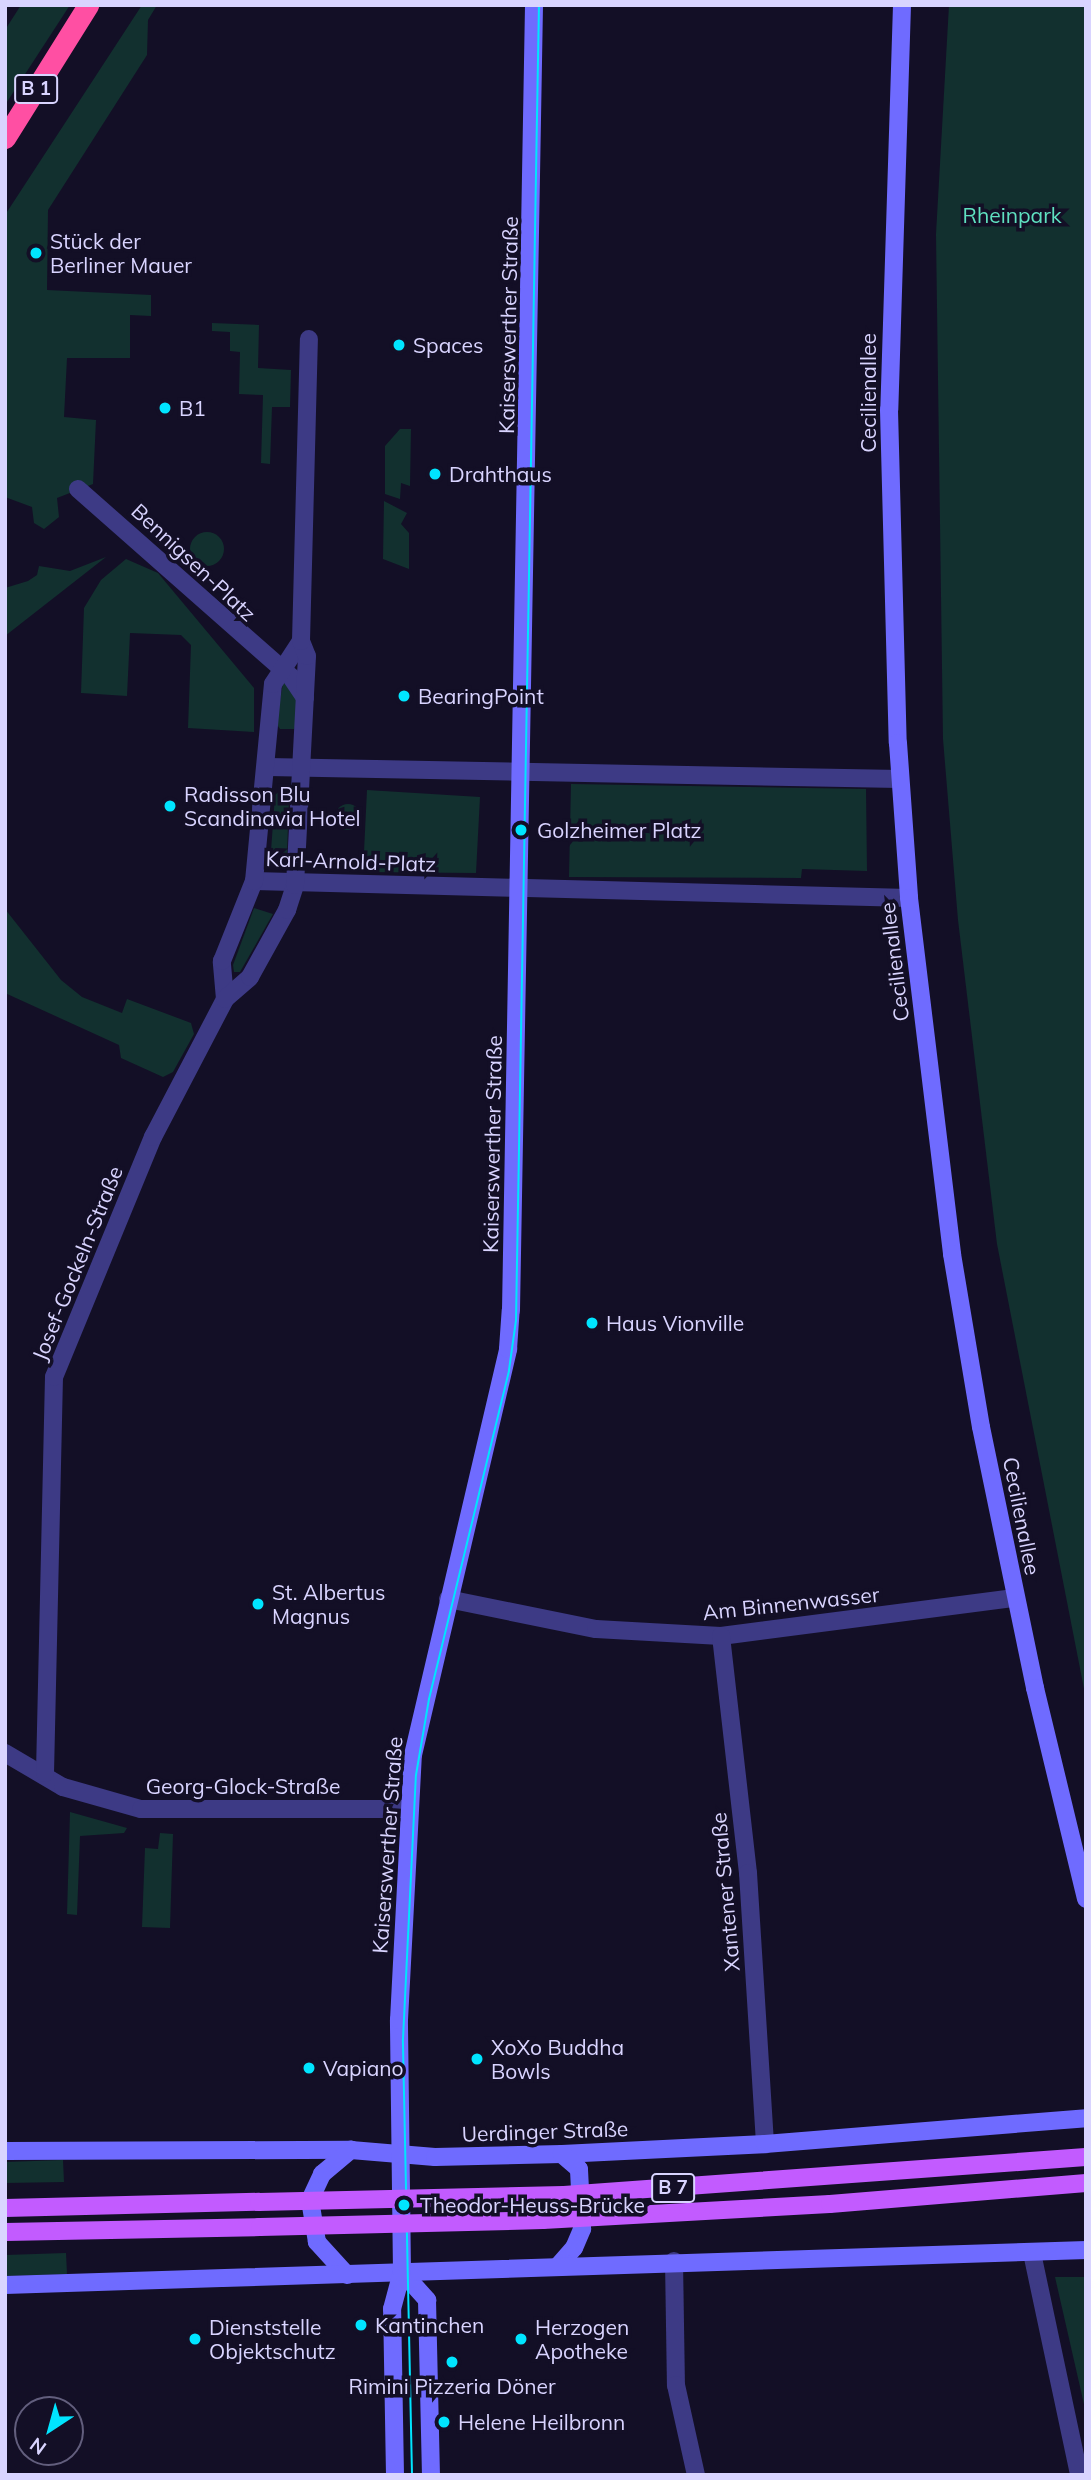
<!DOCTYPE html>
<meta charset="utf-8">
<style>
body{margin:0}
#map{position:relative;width:1091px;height:2480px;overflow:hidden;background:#130f26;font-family:Mulish,sans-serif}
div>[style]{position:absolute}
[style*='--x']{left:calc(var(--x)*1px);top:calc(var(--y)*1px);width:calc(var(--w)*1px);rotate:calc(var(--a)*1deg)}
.green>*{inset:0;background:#12302f}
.round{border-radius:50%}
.street>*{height:18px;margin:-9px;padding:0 9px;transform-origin:9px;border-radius:9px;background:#3d3a85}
.secondary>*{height:18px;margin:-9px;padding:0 9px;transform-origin:9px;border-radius:9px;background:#6f6bff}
.primary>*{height:18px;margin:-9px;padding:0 9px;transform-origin:9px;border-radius:9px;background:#c25bff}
.highway>*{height:21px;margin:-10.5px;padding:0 10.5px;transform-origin:10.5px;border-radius:10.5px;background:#ff4fa3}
.tram>*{height:2px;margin:-1px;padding:0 1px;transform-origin:1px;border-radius:1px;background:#00e5ff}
.primary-bridge>*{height:18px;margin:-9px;padding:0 9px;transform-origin:9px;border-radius:9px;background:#c25bff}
.dots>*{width:19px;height:19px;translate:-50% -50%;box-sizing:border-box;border:4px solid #130f26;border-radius:50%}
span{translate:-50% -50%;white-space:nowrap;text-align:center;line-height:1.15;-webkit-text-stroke:7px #130f26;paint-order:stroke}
.shield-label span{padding:2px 5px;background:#130f26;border:2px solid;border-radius:5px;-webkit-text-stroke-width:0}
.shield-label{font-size:19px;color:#d9d4ff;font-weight:700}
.park-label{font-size:21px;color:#5fe0c0}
.poi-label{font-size:21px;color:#d9d4ff}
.left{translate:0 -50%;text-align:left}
.street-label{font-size:21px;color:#d9d4ff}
.frame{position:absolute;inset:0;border:7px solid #d9d4ff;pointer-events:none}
.north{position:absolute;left:14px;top:2396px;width:70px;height:70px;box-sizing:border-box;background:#130f26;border:2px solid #625e7d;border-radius:50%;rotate:216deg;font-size:19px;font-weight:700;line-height:28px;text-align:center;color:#d9d4ff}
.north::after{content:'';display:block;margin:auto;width:24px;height:32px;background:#00e5ff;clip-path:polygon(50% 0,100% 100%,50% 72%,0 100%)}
</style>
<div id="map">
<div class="green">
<div style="clip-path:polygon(21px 5px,70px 5px,5px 105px,5px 30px)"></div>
<div style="clip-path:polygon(142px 5px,157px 5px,148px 20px,147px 55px,48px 210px,47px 290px,151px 295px,151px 316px,130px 315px,130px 358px,67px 358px,64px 417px,96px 420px,93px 484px,57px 498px,59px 517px,44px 529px,34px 523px,32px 507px,5px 497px,5px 215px)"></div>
<div style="clip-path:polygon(949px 5px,1086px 5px,1086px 1699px,997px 1244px,958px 920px,943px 739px,936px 234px)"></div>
<div style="clip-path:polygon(212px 323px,259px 325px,258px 368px,291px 370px,290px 407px,272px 407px,270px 464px,261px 463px,263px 395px,239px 394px,240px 352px,230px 351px,230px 332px,212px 331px)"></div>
<div style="clip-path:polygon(400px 429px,411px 429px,410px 486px,401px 483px,400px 499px,385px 494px,385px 446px)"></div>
<div style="clip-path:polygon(384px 501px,407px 513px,401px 524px,409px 533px,409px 569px,383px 559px)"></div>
<div class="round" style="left:190px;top:532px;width:34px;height:34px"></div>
<div style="clip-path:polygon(106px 557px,5px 636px,5px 588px,28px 581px,37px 575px,39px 566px,70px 571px)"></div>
<div style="clip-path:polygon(126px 559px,158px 573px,254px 688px,254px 732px,188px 728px,191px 645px,181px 635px,130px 633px,127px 696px,81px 693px,84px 608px,101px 580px)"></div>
<div style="clip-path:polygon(283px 683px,296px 684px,299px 719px,294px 729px,280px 729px,276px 723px)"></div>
<div style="clip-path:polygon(571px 784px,866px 789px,867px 871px,802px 869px,801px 878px,569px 877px)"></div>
<div style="clip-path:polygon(282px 789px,289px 797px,287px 854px,282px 859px,271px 851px,275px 795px)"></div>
<div style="clip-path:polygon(367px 790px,480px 797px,476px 873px,363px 872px)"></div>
<div class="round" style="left:335px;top:804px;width:26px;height:26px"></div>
<div style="clip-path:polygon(254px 908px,273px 914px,240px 972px,234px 972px,233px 965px)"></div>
<div style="clip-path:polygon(5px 909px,61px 980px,82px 997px,122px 1013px,127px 999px,191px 1023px,194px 1034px,173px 1072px,163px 1077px,121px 1058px,119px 1045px,5px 993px)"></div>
<div style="clip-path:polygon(70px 1812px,127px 1828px,124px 1833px,80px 1836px,77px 1915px,67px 1914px)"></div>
<div style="clip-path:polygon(160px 1833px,173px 1834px,170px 1928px,142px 1927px,145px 1848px,158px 1849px)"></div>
<div style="clip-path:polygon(63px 2160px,64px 2182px,5px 2183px,5px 2162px)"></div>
<div style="clip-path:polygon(66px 2253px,67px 2274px,5px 2276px,5px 2255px)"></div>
<div style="clip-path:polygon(1055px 2277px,1086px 2277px,1086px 2413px)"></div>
</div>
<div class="street">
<div style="--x:78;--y:489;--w:284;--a:41.4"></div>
<div style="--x:291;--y:677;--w:25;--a:56"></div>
<div style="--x:268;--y:767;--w:632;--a:1.09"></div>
<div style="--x:254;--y:881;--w:655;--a:1.49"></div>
<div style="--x:225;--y:999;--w:38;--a:-95"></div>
<div style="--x:222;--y:961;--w:86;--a:-68.2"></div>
<div style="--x:254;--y:881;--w:198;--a:-84.5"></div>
<div style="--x:273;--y:684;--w:51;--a:-56.9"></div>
<div style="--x:448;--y:1599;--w:151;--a:11.5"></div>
<div style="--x:596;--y:1629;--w:125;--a:3.2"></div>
<div style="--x:721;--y:1636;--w:296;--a:-7.4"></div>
<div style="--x:721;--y:1636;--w:239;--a:83.5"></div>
<div style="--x:748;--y:1873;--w:272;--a:86.4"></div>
<div style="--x:5;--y:1753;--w:67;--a:30.4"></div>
<div style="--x:63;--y:1787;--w:81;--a:15.8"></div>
<div style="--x:141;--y:1809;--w:268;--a:0"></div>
<div style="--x:45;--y:1773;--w:396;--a:-88.7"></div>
<div style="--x:54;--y:1377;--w:260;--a:-67.6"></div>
<div style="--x:153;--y:1137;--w:156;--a:-62.4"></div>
<div style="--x:225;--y:999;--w:33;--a:-41"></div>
<div style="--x:250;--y:977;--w:77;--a:-61.1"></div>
<div style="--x:287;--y:910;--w:26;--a:-72"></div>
<div style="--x:295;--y:885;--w:229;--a:-87"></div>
<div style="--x:307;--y:656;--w:16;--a:-112"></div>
<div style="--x:301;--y:641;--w:302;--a:-88.5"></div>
<div style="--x:1032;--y:2253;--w:227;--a:78"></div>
<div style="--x:674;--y:2261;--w:124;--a:89.1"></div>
<div style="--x:676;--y:2385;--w:92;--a:77.5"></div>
</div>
<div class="secondary">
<div style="--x:902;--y:5;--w:405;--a:91.8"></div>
<div style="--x:889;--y:410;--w:333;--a:88.5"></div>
<div style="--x:898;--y:743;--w:155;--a:85.9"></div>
<div style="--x:909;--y:898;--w:359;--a:83.1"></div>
<div style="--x:952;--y:1254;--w:175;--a:80.5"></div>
<div style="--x:981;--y:1427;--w:267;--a:78.3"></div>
<div style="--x:1035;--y:1688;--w:217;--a:76.4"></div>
<div style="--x:5;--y:2151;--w:346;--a:-0.2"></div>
<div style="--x:351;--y:2150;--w:84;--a:4.8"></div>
<div style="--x:435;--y:2157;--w:127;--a:-1.4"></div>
<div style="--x:562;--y:2154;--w:203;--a:-2.8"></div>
<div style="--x:765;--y:2144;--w:322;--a:-4.6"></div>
<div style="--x:559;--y:2265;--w:23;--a:-49"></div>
<div style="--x:574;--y:2248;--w:21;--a:-67"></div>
<div style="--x:582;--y:2229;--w:60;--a:-92.9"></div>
<div style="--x:579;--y:2169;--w:23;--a:-139"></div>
<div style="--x:402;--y:2272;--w:38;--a:48"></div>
<div style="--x:427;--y:2300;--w:175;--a:88.7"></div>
<div style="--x:347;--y:2275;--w:45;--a:-132.3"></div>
<div style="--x:317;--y:2242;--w:43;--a:-99.5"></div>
<div style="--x:310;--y:2200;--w:29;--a:-65"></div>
<div style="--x:322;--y:2174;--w:38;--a:-40"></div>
<div style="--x:5;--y:2285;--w:1082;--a:-1.85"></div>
<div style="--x:395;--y:2475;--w:166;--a:-91"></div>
<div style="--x:392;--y:2309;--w:38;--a:-75"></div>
<div style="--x:402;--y:2272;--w:252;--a:-90.7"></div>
<div style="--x:399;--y:2020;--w:265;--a:-87"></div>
<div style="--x:413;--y:1755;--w:417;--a:-76.8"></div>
<div style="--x:508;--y:1349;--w:39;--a:-86"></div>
<div style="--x:511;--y:1310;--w:1305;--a:-88.99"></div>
</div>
<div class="primary">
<div style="--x:5;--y:2208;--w:254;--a:-1.4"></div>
<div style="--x:5;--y:2232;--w:255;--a:-1.1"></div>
</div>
<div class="highway">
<div style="--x:5;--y:138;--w:157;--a:-58"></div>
</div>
<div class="tram">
<div style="--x:412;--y:2475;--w:436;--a:-91.2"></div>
<div style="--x:403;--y:2039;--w:264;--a:-87.2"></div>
<div style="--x:416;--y:1775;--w:77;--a:-80.3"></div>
<div style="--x:429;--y:1699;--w:339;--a:-76.3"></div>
<div style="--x:509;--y:1370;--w:50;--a:-82"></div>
<div style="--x:516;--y:1320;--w:1315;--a:-89"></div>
</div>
<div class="primary-bridge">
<div style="--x:259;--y:2202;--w:305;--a:-1.3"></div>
<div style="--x:564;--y:2195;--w:523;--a:-4.16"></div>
<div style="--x:260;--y:2227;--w:283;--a:-1.4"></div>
<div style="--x:543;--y:2220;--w:287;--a:-3.2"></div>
<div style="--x:830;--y:2204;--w:257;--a:-4.7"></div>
</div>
<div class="dots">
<div style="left:36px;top:253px;background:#00e5ff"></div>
<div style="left:399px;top:345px;background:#00e5ff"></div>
<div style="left:165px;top:408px;background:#00e5ff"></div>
<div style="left:435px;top:474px;background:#00e5ff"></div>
<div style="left:404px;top:696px;background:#00e5ff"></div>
<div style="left:170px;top:806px;background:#00e5ff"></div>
<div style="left:521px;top:830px;background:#00e5ff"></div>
<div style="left:592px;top:1323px;background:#00e5ff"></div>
<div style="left:258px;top:1604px;background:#00e5ff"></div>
<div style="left:477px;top:2059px;background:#00e5ff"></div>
<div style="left:309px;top:2068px;background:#00e5ff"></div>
<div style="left:404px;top:2205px;background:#00e5ff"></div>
<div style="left:361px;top:2325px;background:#00e5ff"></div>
<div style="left:195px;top:2339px;background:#00e5ff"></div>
<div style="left:521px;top:2339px;background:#00e5ff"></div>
<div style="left:452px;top:2362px;background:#00e5ff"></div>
<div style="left:444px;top:2422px;background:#00e5ff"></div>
</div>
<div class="shield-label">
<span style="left:36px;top:89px">B 1</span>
<span style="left:673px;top:2188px">B 7</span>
</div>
<div class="park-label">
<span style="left:1012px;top:215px">Rheinpark</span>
</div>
<div class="poi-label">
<span class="left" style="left:50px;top:253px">Stück der<br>Berliner Mauer</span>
<span class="left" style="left:413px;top:345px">Spaces</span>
<span class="left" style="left:179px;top:408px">B1</span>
<span class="left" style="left:449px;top:474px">Drahthaus</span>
<span class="left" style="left:418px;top:696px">BearingPoint</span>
<span class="left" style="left:184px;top:806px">Radisson Blu<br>Scandinavia Hotel</span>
<span class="left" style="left:537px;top:830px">Golzheimer Platz</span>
<span class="left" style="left:606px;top:1323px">Haus Vionville</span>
<span class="left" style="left:272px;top:1604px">St. Albertus<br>Magnus</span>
<span class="left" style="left:491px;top:2059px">XoXo Buddha<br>Bowls</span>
<span class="left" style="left:323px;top:2068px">Vapiano</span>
<span class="left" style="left:420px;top:2205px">Theodor-Heuss-Brücke</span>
<span class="left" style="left:375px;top:2325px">Kantinchen</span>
<span class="left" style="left:209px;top:2339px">Dienststelle<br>Objektschutz</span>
<span class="left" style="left:535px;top:2339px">Herzogen<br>Apotheke</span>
<span style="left:452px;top:2386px">Rimini Pizzeria Döner</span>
<span class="left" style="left:458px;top:2422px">Helene Heilbronn</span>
</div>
<div class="street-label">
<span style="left:508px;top:325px;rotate:-89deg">Kaiserswerther Straße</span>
<span style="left:868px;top:393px;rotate:-90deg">Cecilienallee</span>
<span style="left:194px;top:562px;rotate:43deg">Bennigsen-Platz</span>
<span style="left:351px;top:861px;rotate:2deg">Karl-Arnold-Platz</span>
<span style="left:894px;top:962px;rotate:-97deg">Cecilienallee</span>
<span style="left:492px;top:1144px;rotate:-89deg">Kaiserswerther Straße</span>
<span style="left:77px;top:1263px;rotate:-68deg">Josef-Gockeln-Straße</span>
<span style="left:1022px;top:1516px;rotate:79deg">Cecilienallee</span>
<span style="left:791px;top:1603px;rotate:-6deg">Am Binnenwasser</span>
<span style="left:243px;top:1786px">Georg-Glock-Straße</span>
<span style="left:387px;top:1845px;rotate:-86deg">Kaiserswerther Straße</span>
<span style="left:725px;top:1892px;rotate:-95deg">Xantener Straße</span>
<span style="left:545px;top:2131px;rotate:-2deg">Uerdinger Straße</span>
</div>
<div class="frame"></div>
<div class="north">N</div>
</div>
